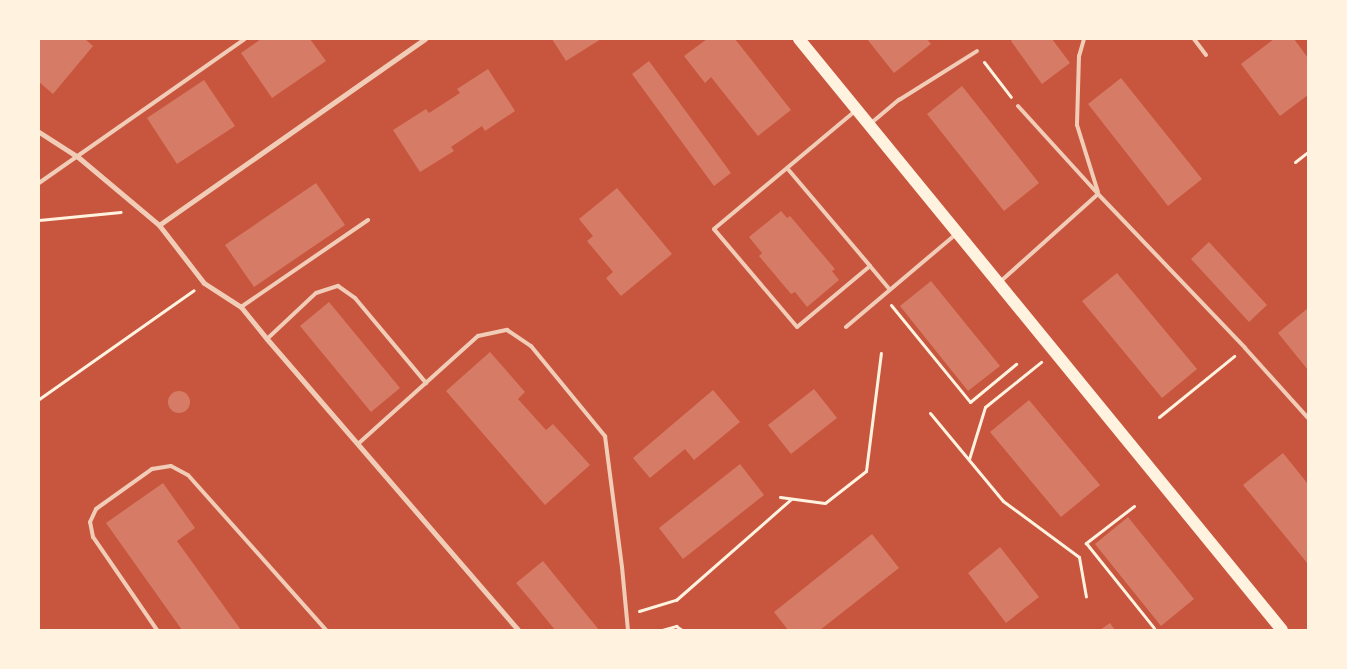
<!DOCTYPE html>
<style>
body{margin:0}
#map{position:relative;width:1347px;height:669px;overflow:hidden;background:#c8553d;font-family:"Alegreya Sans",sans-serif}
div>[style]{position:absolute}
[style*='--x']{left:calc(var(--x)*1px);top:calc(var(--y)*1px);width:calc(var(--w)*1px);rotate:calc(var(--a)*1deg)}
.building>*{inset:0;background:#d67c66}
.round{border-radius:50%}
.path>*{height:3px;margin:-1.5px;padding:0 1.5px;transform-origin:1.5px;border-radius:1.5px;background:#fff3e0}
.service>*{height:4px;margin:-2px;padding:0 2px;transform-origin:2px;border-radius:2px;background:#f1ccb7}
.minor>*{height:5px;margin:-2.5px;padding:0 2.5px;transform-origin:2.5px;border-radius:2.5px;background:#f1ccb7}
.primary>*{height:12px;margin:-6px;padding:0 6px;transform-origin:6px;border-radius:6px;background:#fff3e0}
span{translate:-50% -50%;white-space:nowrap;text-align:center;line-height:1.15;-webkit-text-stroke:4px #fff3e0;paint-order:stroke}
.frame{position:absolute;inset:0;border:40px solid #fff3e0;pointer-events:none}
</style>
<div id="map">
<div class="building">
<div style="clip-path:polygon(39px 39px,85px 39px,93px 46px,53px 94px,39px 82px)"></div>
<div style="clip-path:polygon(261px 39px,310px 39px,326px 61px,272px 98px,241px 53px)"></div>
<div style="clip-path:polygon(552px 39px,601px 39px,566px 61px)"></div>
<div style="clip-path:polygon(707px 39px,735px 39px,791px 110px,758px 136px,711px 77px,705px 83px,684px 56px)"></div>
<div style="clip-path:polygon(867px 39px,927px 39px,931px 44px,894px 73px)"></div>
<div style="clip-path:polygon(1013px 39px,1052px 39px,1070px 63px,1042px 84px,1011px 41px)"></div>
<div style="clip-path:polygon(1274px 39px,1294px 39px,1308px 58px,1308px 95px,1280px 116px,1241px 64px)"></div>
<div style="clip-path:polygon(649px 61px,731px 173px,714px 186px,632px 74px)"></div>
<div style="clip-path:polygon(488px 69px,515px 111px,485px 131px,482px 126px,451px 147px,454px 151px,420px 172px,393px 130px,426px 109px,429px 113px,460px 93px,457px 89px)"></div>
<div style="clip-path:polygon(1121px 78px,1202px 179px,1168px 206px,1088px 104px)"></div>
<div style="clip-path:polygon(204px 80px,235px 126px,177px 164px,147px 118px)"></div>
<div style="clip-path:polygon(962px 86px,1039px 183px,1004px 211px,927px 114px)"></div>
<div style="clip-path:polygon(316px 183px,345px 225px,254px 287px,225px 245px)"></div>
<div style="clip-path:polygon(617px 188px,672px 254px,621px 296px,606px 278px,613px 272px,587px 241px,593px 236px,579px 219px)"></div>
<div style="clip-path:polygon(781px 211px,787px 218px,790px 216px,835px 269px,832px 271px,839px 280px,807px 307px,795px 292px,791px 294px,759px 256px,762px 253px,749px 237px)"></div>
<div style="clip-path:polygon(1209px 242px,1267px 305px,1249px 322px,1191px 259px)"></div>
<div style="clip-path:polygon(1117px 273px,1197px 369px,1162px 398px,1082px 301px)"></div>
<div style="clip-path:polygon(931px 281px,1000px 366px,968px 391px,900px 306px)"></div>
<div style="clip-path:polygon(329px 302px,400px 388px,371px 412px,300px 326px)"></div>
<div style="clip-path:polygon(1308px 308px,1308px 370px,1278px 333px)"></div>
<div style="clip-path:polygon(490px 352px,525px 392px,518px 399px,546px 430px,553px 424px,590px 465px,545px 505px,446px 391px)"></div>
<div style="clip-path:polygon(814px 389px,837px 418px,791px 454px,768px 425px)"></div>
<div style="clip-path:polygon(713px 390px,740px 422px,694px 460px,685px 449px,650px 478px,633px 458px)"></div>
<div class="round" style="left:168px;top:391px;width:22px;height:22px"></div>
<div style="clip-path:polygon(1029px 400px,1100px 485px,1061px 517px,990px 432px)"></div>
<div style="clip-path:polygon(1283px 453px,1308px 484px,1308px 564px,1243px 485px)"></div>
<div style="clip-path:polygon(740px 464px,764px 495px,683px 559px,659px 528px)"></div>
<div style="clip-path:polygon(163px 483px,195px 528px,177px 541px,241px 630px,182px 630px,106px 523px)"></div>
<div style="clip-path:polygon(1128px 517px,1194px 599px,1161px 626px,1095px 544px)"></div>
<div style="clip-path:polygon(872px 534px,899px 568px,820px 630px,788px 630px,774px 612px)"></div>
<div style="clip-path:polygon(1000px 547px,1039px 597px,1006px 623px,968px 573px)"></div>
<div style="clip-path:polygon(543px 561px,599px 630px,555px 630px,533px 603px,516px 583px)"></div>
<div style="clip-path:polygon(1110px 623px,1115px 630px,1100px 630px)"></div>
</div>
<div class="path">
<div style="--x:984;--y:62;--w:44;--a:52.4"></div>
<div style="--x:1295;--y:162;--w:16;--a:-38"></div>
<div style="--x:39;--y:220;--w:82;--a:-5.6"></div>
<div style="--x:891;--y:305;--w:125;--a:50.8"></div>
<div style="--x:970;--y:402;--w:60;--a:-39.6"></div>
<div style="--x:39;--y:399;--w:189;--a:-35.1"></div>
<div style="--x:930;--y:413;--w:114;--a:50.3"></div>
<div style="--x:1003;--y:501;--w:94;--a:36.4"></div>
<div style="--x:1079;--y:557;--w:40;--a:80"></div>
<div style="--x:1159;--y:417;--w:97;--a:-39.1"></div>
<div style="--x:969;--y:459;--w:54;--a:-72.9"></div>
<div style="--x:985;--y:407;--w:72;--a:-38.8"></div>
<div style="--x:780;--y:497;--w:45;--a:7.6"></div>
<div style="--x:825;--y:503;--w:52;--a:-38"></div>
<div style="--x:866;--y:471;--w:119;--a:-82.8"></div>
<div style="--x:1134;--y:506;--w:61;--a:142.4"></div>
<div style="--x:1086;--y:543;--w:109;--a:51.3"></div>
<div style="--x:639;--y:611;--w:39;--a:-17"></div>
<div style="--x:676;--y:600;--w:153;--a:-41.3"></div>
<div style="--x:662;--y:630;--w:15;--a:-16"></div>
<div style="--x:676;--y:626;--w:7;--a:34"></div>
</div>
<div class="service">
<div style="--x:1084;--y:39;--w:18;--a:106"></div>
<div style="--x:1079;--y:56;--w:69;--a:91.7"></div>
<div style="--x:1077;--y:125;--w:70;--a:72.6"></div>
<div style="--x:1194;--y:39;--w:20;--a:53"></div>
<div style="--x:1018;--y:106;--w:119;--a:47.7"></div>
<div style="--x:1098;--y:194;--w:213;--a:46.3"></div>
<div style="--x:1245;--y:348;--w:94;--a:48"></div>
<div style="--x:870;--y:124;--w:38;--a:-40"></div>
<div style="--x:899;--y:100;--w:92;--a:-32.1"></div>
<div style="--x:787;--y:168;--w:128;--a:49.7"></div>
<div style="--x:870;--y:266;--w:95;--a:140.1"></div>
<div style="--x:797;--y:327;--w:128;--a:-130.3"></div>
<div style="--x:714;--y:229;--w:184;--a:-39.9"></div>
<div style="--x:39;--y:183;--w:251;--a:-35"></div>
<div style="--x:870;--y:266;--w:31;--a:50"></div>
<div style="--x:1001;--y:281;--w:130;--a:-41.9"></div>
<div style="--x:241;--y:307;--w:154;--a:-34.4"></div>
<div style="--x:846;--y:327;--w:143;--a:-40.2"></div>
<div style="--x:267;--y:339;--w:67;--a:-43.2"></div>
<div style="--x:316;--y:293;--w:23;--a:-18"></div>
<div style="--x:338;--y:286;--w:21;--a:35"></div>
<div style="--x:355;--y:298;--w:111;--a:50.1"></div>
<div style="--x:359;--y:443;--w:160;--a:-42"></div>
<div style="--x:478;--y:336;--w:30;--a:-12"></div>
<div style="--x:507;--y:330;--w:29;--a:34"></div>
<div style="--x:531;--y:346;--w:117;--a:50.6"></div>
<div style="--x:605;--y:436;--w:132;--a:82.6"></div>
<div style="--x:622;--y:567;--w:63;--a:84.6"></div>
<div style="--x:157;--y:630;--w:113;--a:-124.5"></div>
<div style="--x:93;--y:537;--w:15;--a:-101"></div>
<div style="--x:90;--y:522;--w:14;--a:-65"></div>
<div style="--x:96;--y:509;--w:69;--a:-35.5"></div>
<div style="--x:152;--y:469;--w:19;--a:-9"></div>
<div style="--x:171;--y:466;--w:19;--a:28"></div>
<div style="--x:188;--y:475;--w:208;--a:48.3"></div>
</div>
<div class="minor">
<div style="--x:39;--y:132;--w:46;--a:32.7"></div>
<div style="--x:78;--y:157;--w:106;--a:40"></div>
<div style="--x:159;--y:225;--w:73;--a:52.2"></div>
<div style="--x:204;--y:283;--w:44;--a:33"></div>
<div style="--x:241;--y:307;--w:41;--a:50.9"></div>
<div style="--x:267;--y:339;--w:384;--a:49.2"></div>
<div style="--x:159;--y:225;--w:325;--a:-35"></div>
</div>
<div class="primary">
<div style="--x:799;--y:39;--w:763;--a:50.74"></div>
</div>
<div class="frame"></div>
</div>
